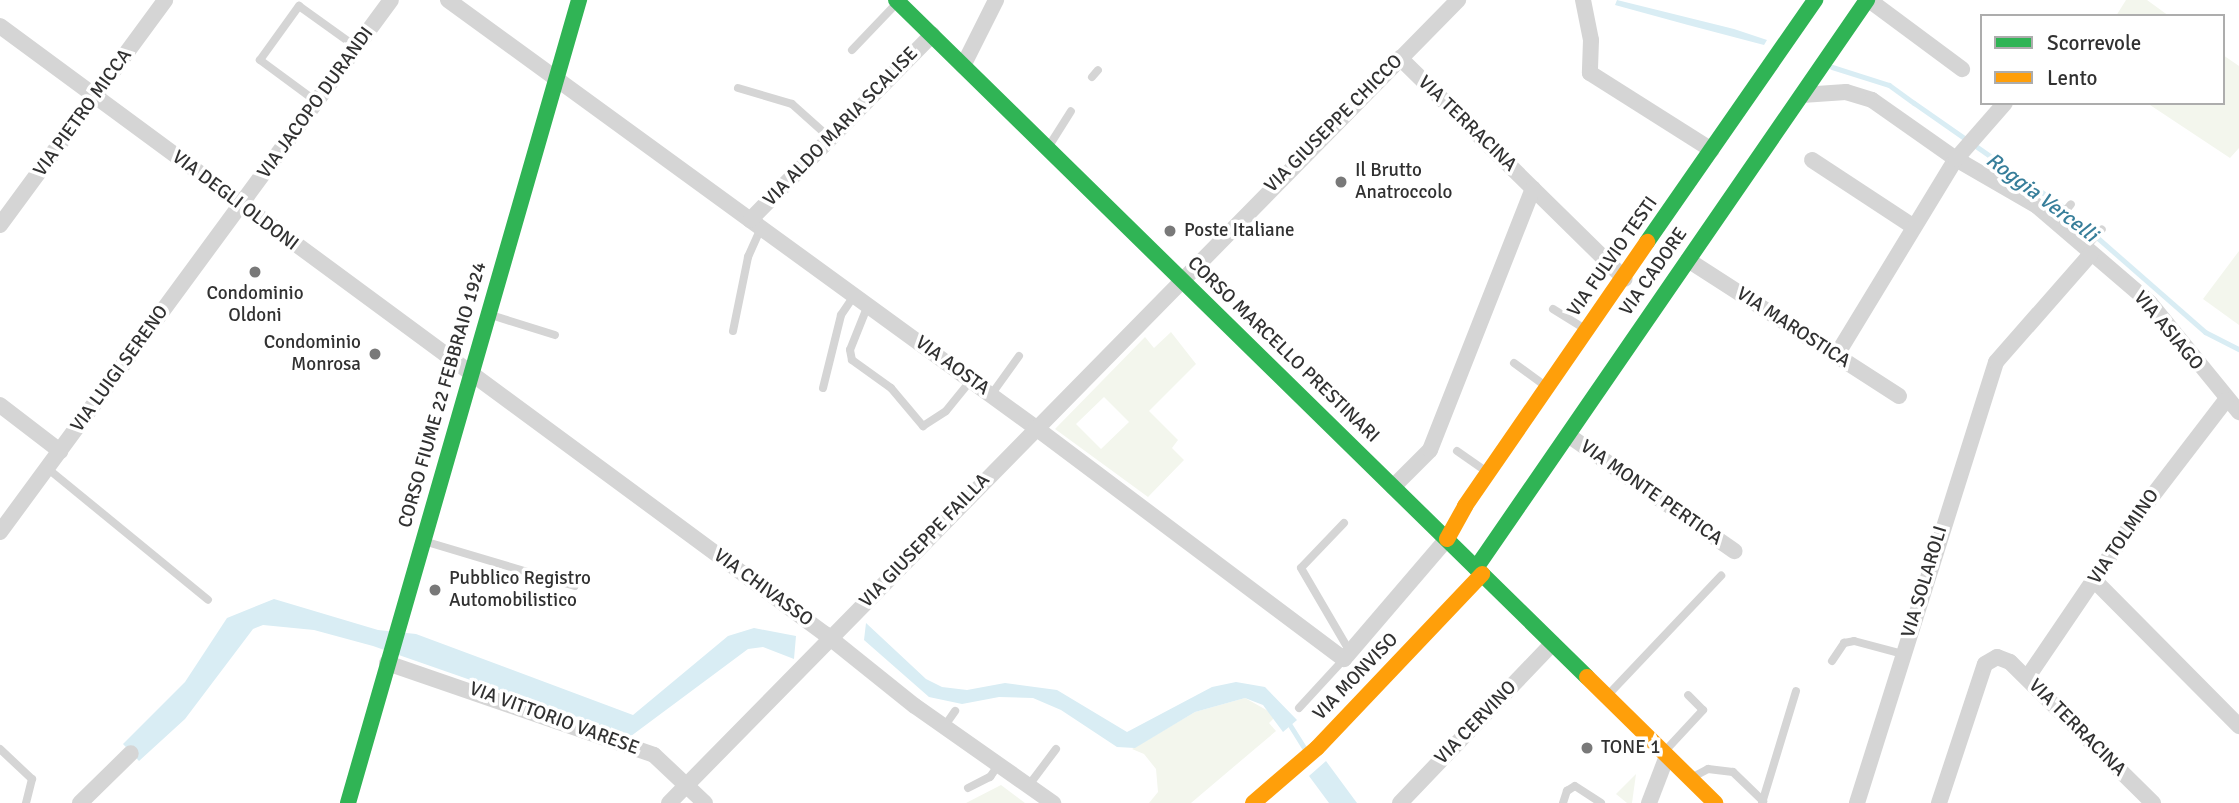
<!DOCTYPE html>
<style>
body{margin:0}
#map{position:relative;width:2239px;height:803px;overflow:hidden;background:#fff;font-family:Signika,sans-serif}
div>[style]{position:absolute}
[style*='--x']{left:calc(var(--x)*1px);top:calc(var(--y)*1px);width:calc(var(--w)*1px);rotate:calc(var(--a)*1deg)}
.green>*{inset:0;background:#f3f6ed}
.water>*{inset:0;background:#d9edf4}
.stream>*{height:5px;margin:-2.5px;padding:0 2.5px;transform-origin:2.5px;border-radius:2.5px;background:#d9edf4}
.lane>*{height:8px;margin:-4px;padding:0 4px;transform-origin:4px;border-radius:4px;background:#d5d5d5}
.street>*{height:16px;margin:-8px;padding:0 8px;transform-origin:8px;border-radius:8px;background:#d5d5d5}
.fast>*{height:16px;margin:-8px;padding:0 8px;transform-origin:8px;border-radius:8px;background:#30b455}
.slow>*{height:16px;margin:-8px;padding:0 8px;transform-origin:8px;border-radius:8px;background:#ff9f0a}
.dots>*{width:19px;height:19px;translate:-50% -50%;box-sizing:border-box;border:4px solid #fff;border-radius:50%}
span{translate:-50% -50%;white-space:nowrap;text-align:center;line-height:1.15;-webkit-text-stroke:7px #fff;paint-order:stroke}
.street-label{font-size:19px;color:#313131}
.poi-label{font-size:19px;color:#313131}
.left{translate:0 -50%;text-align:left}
.right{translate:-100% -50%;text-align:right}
.water-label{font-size:21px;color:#377e9a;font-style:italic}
.legend{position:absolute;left:1980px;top:14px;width:245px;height:91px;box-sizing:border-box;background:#fff;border:2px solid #adadad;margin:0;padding:9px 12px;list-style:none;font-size:21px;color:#313131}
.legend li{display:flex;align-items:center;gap:14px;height:35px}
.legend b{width:35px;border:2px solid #adadad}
</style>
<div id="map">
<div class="green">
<div style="clip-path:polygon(2126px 0,2147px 0,2169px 16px,2116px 16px)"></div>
<div style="clip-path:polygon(2223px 55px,2239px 66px,2239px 148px,2230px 158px,2147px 103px,2223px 103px)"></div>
<div style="clip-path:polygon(2239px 251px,2239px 325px,2203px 299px)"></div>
<div style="clip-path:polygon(evenodd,1171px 332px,1196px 364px,1149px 411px,1178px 440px,1172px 448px,1184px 460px,1148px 497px,1055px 429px,1145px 337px,1154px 348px,1171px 332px,1104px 397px,1129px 422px,1101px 449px,1076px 424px,1104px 397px)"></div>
<div style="clip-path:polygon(1245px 698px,1270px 712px,1275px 717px,1269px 723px,1276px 731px,1191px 803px,1149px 803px,1158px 792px,1156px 769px,1144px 754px,1132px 749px,1195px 712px)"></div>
<div style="clip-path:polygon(1636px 774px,1632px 803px,1627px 803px,1616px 794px)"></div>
<div style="clip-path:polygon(1001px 785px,1025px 803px,966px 803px)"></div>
</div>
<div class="water">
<div style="clip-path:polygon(1617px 0,1734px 29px,1767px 40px,1764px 45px,1688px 25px,1615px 5px)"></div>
<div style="clip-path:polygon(274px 599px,378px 630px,416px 634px,633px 715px,728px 636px,754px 628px,796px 636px,794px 659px,763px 647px,748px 649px,631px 736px,373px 646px,314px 630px,263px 625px,253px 629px,185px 719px,139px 761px,123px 744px,185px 682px,227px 618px)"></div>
<div style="clip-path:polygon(866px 623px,926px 679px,942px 687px,967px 690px,1005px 683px,1057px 690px,1127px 732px,1212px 687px,1236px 682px,1265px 687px,1297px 720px,1283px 732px,1263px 705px,1245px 698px,1195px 712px,1135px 748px,1117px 747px,1061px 710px,1033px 698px,999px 697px,962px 704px,929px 697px,864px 640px)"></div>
<div style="clip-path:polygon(1326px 761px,1354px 799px,1357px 803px,1329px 803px,1309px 776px)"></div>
</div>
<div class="stream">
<div style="--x:1832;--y:67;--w:60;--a:17.5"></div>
<div style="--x:1889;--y:85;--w:31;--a:36"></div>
<div style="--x:1914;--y:103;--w:178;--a:34.9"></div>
<div style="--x:2060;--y:205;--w:193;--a:41.2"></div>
<div style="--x:2205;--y:332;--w:38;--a:27"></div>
<div style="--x:1288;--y:722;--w:32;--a:58"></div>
</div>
<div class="lane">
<div style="--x:852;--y:50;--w:64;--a:-46.3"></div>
<div style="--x:1092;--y:77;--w:9;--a:-49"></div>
<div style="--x:738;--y:88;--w:56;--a:16.5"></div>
<div style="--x:792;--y:104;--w:51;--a:41.8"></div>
<div style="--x:317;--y:102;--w:71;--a:-143.6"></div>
<div style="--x:260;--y:60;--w:67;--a:-54.2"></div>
<div style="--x:299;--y:6;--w:70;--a:35.7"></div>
<div style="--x:1049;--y:146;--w:41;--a:-57.8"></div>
<div style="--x:2056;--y:222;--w:23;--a:-50"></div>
<div style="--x:2085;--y:248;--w:25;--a:-48"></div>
<div style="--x:868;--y:305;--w:48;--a:111.8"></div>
<div style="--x:850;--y:350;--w:10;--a:79"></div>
<div style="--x:852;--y:360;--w:48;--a:35.7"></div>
<div style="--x:891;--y:388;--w:50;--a:49.9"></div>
<div style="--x:923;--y:426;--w:27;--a:-33"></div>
<div style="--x:946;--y:411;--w:40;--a:-51"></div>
<div style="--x:1553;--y:309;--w:39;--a:32"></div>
<div style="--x:491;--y:315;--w:67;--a:17.4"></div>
<div style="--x:733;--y:331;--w:76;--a:-78.5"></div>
<div style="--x:748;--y:257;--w:32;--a:-66"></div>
<div style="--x:1514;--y:363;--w:39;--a:36"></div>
<div style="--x:823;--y:388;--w:75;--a:-76.1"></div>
<div style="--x:841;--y:315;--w:23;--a:-56"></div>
<div style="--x:991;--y:395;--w:48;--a:-54.3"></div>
<div style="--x:1457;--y:451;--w:35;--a:35"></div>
<div style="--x:47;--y:468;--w:208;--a:39.3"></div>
<div style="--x:1344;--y:523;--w:62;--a:133.7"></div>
<div style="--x:1301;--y:568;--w:97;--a:59.7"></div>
<div style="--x:427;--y:542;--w:154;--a:16.6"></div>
<div style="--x:1832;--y:661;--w:22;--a:-56"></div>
<div style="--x:1844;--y:643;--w:10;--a:-11"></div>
<div style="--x:1854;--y:641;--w:51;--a:14.9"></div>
<div style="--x:1607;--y:696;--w:166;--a:-46.5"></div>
<div style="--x:1299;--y:708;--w:67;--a:-47.4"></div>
<div style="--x:946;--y:724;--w:16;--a:-55"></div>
<div style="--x:0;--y:749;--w:44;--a:43.2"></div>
<div style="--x:32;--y:779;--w:25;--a:104"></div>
<div style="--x:1665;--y:751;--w:56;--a:-47.2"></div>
<div style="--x:1703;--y:710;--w:21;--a:-135"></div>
<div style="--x:1693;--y:777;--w:17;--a:-28"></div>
<div style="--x:1708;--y:769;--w:25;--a:7"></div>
<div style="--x:1733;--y:772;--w:42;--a:44"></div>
<div style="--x:1029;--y:785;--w:45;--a:-53.1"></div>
<div style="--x:968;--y:788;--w:25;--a:-27"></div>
<div style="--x:990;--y:777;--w:16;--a:-55"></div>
<div style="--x:1563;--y:803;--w:13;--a:-72"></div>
<div style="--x:1567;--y:791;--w:9;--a:-32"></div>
<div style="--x:1575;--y:786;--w:31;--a:33"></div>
<div style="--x:1762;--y:803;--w:117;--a:-73.1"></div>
</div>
<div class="street">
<div style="--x:448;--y:0;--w:727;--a:36.05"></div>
<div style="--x:1036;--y:428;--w:385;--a:36.9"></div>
<div style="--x:1344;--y:659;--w:158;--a:-49.4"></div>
<div style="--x:1583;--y:0;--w:41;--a:78.7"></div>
<div style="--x:1591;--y:40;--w:33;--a:92"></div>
<div style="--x:1590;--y:73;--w:144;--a:32.3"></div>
<div style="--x:1869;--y:0;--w:116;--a:36.6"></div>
<div style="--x:0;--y:26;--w:1025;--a:36.39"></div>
<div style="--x:825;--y:634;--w:115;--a:38.7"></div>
<div style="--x:915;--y:706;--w:169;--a:35.1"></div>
<div style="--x:1400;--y:58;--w:315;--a:44.5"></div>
<div style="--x:963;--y:66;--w:74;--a:-63.4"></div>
<div style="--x:1802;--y:95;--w:44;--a:-3.9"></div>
<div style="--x:1846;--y:92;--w:27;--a:17"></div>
<div style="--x:1872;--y:100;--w:103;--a:35.1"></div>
<div style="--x:1956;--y:159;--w:94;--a:30.1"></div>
<div style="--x:2037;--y:206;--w:149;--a:40.6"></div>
<div style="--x:2150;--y:303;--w:141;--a:50.8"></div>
<div style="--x:1812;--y:160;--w:122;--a:33.3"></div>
<div style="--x:750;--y:220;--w:260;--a:-45.5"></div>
<div style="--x:0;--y:225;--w:279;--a:-53.7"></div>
<div style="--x:1688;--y:260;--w:251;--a:32.8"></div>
<div style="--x:1836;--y:356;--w:231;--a:-58.7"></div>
<div style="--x:1956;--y:159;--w:74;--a:-48.8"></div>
<div style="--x:0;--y:405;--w:76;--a:37.5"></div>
<div style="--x:1568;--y:435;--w:203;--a:34.9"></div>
<div style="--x:1393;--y:487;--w:52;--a:-45"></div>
<div style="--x:1430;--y:450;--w:281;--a:-68.5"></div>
<div style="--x:0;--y:532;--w:660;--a:-53.69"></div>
<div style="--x:2094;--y:580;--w:206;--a:45.2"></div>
<div style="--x:387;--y:663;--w:282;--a:19"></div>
<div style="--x:654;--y:755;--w:70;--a:43.3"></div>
<div style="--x:2027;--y:678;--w:201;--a:-55.8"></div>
<div style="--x:2140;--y:512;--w:141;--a:-52.5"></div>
<div style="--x:80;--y:803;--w:71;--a:-44.4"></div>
<div style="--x:669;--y:803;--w:1126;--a:-45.5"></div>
<div style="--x:1400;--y:803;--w:221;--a:-46.3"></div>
<div style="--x:1649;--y:803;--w:50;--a:-69"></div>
<div style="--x:1857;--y:803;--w:462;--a:-72.5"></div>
<div style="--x:1996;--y:362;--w:144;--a:-48.7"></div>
<div style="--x:1939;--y:803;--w:146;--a:-71.7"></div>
<div style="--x:1985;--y:664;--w:14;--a:-30"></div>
<div style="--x:1997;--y:657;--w:14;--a:21"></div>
<div style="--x:2010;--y:662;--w:201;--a:44.6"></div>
</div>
<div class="fast">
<div style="--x:896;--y:0;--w:967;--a:44.41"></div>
<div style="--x:1647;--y:242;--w:295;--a:-55.2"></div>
<div style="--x:1476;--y:568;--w:690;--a:-55.46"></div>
<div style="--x:348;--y:803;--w:836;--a:-73.95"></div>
</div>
<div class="slow">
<div style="--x:1447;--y:539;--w:38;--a:-61"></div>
<div style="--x:1465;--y:506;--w:321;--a:-55.4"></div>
<div style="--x:1587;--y:677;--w:180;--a:44.5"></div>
<div style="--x:1253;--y:803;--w:84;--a:-40.7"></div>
<div style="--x:1317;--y:748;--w:240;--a:-46.5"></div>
</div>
<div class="dots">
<div style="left:1341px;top:182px;background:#797979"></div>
<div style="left:1170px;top:231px;background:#797979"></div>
<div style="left:255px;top:272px;background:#797979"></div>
<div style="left:375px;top:354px;background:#797979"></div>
<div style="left:435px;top:590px;background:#797979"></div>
<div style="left:1587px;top:748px;background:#797979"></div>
</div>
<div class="street-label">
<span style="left:316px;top:103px;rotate:-54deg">VIA JACOPO DURANDI</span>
<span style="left:83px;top:113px;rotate:-54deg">VIA PIETRO MICCA</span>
<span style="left:1334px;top:124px;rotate:-45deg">VIA GIUSEPPE CHICCO</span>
<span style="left:1467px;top:124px;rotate:44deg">VIA TERRACINA</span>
<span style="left:841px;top:127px;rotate:-46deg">VIA ALDO MARIA SCALISE</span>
<span style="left:235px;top:201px;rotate:37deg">VIA DEGLI OLDONI</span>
<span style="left:1613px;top:257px;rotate:-55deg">VIA FULVIO TESTI</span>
<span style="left:1654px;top:272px;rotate:-55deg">VIA CADORE</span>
<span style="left:1793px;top:328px;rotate:33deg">VIA MAROSTICA</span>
<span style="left:2168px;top:331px;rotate:50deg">VIA ASIAGO</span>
<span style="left:1283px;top:350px;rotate:44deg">CORSO MARCELLO PRESTINARI</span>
<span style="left:952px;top:366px;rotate:36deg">VIA AOSTA</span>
<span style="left:120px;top:369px;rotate:-54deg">VIA LUIGI SERENO</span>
<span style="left:443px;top:395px;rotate:-74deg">CORSO FIUME 22 FEBBRAIO 1924</span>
<span style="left:1651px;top:493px;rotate:35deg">VIA MONTE PERTICA</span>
<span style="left:2124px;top:537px;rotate:-56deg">VIA TOLMINO</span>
<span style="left:925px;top:541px;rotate:-46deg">VIA GIUSEPPE FAILLA</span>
<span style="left:1925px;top:582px;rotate:-73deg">VIA SOLAROLI</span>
<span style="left:763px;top:588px;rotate:36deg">VIA CHIVASSO</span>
<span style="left:1356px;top:677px;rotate:-46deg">VIA MONVISO</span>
<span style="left:554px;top:719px;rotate:20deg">VIA VITTORIO VARESE</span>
<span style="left:1476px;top:723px;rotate:-46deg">VIA CERVINO</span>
<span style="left:2077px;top:728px;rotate:45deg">VIA TERRACINA</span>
</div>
<div class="poi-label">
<span class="left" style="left:1355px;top:182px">Il Brutto<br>Anatroccolo</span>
<span class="left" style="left:1184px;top:231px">Poste Italiane</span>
<span style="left:255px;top:305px">Condominio<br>Oldoni</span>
<span class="right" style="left:361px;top:354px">Condominio<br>Monrosa</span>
<span class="left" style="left:449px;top:590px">Pubblico Registro<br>Automobilistico</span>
<span class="left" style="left:1601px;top:748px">TONE 1</span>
</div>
<div class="water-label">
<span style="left:2042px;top:197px;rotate:37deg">Roggia Vercelli</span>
</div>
<ul class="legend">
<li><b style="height:9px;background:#30b455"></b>Scorrevole</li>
<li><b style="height:9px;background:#ff9f0a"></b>Lento</li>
</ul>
</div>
